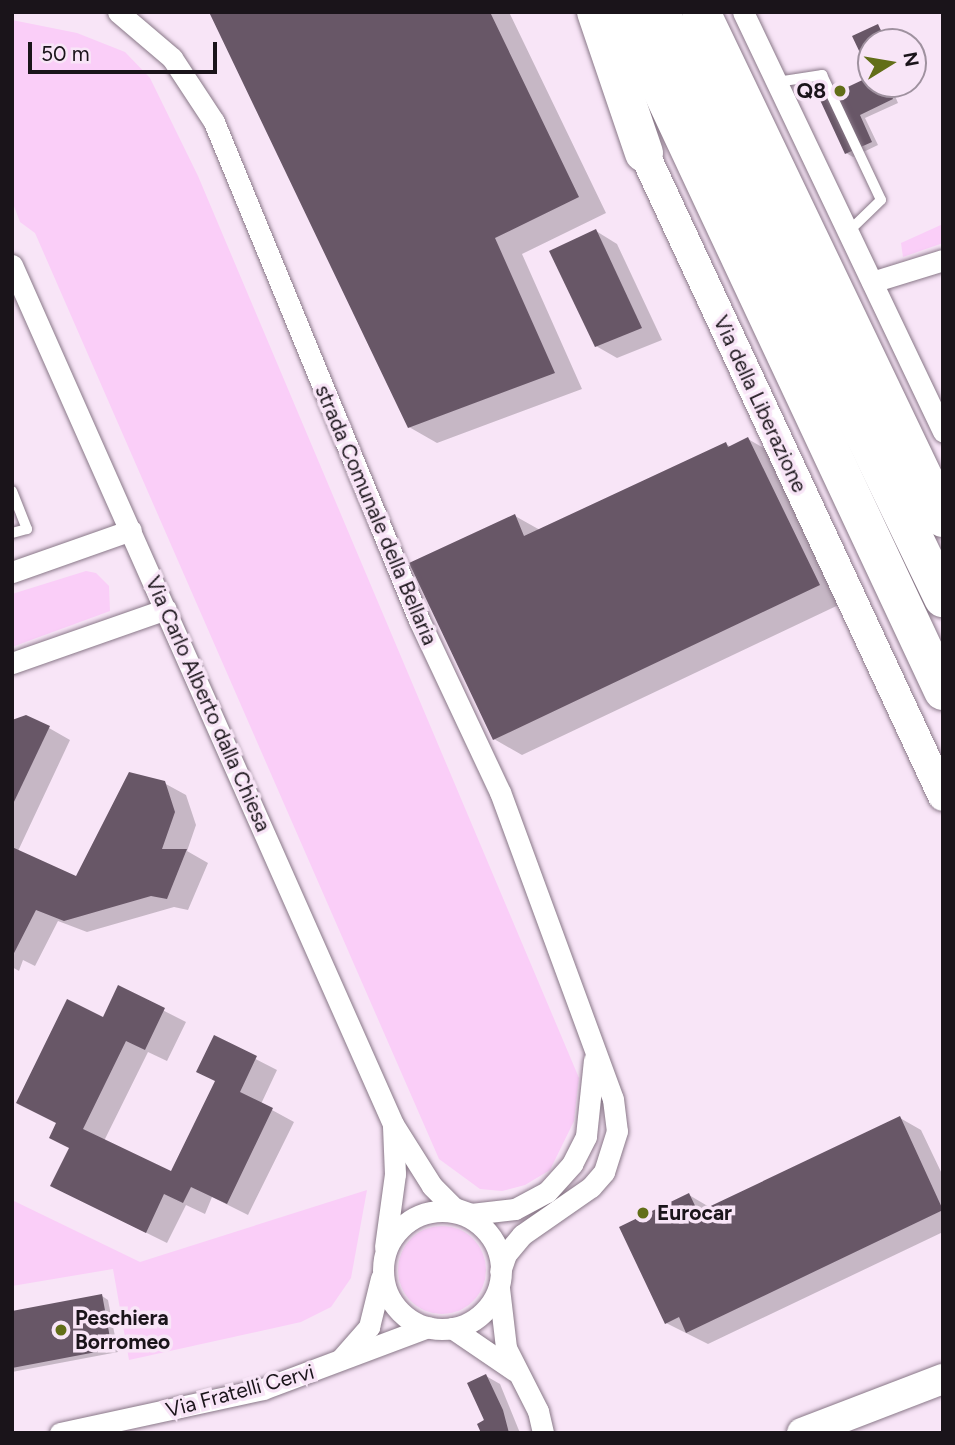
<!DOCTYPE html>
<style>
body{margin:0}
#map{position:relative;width:955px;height:1445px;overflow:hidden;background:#f8e5f7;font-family:Figtree,sans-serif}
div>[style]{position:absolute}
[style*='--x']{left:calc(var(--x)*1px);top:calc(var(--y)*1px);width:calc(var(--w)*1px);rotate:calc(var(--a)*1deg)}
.green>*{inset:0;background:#facef8}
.round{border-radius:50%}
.shadow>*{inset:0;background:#0003}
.building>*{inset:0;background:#685767}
.roads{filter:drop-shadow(0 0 2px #897888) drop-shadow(0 0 2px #897888)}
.lane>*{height:10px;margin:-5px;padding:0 5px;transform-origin:5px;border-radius:5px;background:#fff}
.street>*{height:21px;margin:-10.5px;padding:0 10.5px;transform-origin:10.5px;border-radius:10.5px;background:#fff}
.street>.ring{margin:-10.5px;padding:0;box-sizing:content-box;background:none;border:21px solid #fff;border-radius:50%}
.secondary>*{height:30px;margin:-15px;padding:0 15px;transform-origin:15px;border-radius:15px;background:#fff}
.highway>*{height:38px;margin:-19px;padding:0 19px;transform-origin:19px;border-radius:19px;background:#fff}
.dots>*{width:19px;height:19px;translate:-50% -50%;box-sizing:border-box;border:4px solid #f8e5f7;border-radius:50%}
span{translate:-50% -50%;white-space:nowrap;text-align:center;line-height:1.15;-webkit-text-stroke:7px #f8e5f7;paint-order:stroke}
.poi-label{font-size:21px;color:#1a141a;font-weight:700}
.right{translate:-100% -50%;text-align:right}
.left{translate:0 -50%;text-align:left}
.street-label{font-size:21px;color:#1a141a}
.frame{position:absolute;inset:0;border:14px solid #1a141a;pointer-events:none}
.north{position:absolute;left:857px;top:28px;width:70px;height:70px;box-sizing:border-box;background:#f8e5f7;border:2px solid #9f919f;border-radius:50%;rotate:79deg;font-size:19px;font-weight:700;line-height:28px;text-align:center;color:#1a141a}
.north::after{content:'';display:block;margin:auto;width:24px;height:32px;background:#626e18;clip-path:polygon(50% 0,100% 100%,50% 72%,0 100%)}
.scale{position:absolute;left:28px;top:42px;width:189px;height:32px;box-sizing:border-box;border:4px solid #1a141a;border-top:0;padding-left:9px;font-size:21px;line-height:24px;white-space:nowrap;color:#1a141a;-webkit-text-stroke:5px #f8e5f7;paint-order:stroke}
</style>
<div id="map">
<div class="green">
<div style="clip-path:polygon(12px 20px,77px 33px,125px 52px,150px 78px,198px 176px,579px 1078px,574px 1121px,550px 1170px,525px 1185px,502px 1191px,480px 1189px,439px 1159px,35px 233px,20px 222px,12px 201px)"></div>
<div style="clip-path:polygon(943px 224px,943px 243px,903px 257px,901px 243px)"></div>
<div style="clip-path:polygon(86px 571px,96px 573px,109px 586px,110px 611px,12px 647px,12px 594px)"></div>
<div style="clip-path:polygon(367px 1190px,351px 1278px,331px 1307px,301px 1322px,129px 1360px,113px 1269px,12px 1286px,12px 1200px,140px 1262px)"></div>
<div class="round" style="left:398px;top:1226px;width:88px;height:88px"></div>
</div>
<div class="shadow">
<div style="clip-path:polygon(211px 12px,509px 12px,606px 213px,522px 254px,582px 389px,437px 443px,409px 427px)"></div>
<div style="clip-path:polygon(878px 26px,890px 42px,855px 37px)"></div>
<div style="clip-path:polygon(871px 84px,890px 84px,898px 103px,865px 118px,878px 145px,853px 157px,846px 153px)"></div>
<div style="clip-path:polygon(596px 231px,617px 244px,662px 340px,617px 358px,596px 346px)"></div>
<div style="clip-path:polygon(748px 439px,776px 455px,847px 601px,522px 755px,494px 739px,515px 516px,540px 530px,726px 444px,731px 447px)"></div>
<div style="clip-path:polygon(12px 722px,49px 728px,70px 740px,18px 851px,77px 878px,164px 783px,186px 795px,196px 825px,187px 851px,208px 863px,188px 910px,174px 907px,87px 932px,58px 921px,35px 966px,23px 960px,19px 971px,12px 967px)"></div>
<div style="clip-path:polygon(119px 988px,186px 1022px,167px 1061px,148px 1052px,104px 1141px,171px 1174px,216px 1081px,214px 1038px,277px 1070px,261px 1104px,294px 1122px,248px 1215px,212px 1197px,205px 1214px,186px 1205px,167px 1243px,74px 1197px,70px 1148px,104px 1019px)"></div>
<div style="clip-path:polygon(900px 1118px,921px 1130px,943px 1176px,943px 1232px,708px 1344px,666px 1323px,689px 1195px,711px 1208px)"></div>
<div style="clip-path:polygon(102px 1296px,108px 1300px,118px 1352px,12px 1372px,12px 1313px)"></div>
<div style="clip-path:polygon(486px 1376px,500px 1384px,520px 1433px,483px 1433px)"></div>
</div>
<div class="building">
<div style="clip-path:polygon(209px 12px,490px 12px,579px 197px,495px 238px,555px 373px,408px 428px)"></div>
<div style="clip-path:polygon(878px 24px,886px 42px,871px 42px,871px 84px,886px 84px,893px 99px,860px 115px,872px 142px,845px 154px,820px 100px,871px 76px,852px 36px)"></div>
<div style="clip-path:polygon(596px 229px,642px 328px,595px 347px,549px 251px)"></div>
<div style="clip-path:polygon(748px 437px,820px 585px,493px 740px,409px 563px,515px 514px,524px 536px,726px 442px,728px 447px)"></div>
<div style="clip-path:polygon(26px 715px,50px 726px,12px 806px,12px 720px)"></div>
<div style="clip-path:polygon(129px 772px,165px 781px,175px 812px,162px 849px,187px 849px,167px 899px,151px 896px,64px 921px,36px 910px,12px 957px,12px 847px,76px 876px)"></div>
<div style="clip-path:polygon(118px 985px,165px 1008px,145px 1050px,126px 1041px,83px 1129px,171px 1171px,215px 1081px,196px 1072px,214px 1035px,257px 1056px,240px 1092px,273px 1108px,227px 1204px,191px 1187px,183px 1203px,164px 1194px,146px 1233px,50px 1186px,69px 1148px,49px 1138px,56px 1123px,16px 1103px,67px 999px,103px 1017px)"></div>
<div style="clip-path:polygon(900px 1116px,943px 1210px,686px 1333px,679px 1317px,665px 1324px,619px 1227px,689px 1193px,698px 1212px)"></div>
<div style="clip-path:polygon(102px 1294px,112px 1349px,12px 1368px,12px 1311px)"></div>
<div style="clip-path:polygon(486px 1374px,503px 1410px,509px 1433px,481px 1433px,477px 1424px,484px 1420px,467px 1383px)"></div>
</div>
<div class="roads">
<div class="lane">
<div style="--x:777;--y:82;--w:46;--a:-8.8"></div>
<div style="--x:822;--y:75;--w:138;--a:64.7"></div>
<div style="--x:881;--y:200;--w:46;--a:135.9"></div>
<div style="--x:12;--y:491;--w:41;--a:68.5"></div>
<div style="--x:27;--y:529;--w:16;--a:165"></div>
</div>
<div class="street">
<div style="--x:118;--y:12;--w:71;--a:40.4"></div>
<div style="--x:172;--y:58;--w:77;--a:56.7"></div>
<div style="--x:214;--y:122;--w:539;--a:67.63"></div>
<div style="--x:419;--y:620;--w:190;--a:64.8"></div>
<div style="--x:500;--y:792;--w:327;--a:69.8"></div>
<div style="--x:613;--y:1099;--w:32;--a:83"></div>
<div style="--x:617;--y:1131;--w:43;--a:107.6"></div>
<div style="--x:604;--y:1172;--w:20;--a:131"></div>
<div style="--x:591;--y:1187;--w:84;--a:145.2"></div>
<div style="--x:522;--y:1235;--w:25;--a:130"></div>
<div style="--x:506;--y:1254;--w:18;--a:109"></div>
<div style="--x:743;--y:12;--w:465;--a:64.5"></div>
<div style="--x:12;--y:265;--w:940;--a:66.08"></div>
<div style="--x:393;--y:1124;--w:73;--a:57.8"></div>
<div style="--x:432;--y:1186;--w:31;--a:45"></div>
<div style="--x:454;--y:1208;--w:18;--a:19"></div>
<div style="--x:471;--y:1214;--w:44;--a:-6.5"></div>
<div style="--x:515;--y:1209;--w:36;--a:-28"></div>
<div style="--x:547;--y:1192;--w:38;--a:-48"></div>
<div style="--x:572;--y:1164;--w:31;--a:-63"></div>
<div style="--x:586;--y:1136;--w:76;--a:-84"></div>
<div style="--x:872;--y:282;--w:74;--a:-17.2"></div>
<div style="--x:12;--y:572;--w:126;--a:-19.4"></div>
<div style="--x:12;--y:663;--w:163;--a:-19.3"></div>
<div class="ring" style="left:383px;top:1211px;width:97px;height:97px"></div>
<div style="--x:385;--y:1247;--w:74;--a:-82.2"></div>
<div style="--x:395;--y:1174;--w:48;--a:-92.4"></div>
<div style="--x:499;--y:1288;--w:60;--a:83.3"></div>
<div style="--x:506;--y:1348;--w:71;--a:63.1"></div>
<div style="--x:538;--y:1411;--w:23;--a:77"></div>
<div style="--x:452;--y:1328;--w:76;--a:34.3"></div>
<div style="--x:341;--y:1359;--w:43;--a:-48.8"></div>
<div style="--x:369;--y:1327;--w:50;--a:-76.2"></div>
<div style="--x:60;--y:1433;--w:208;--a:-12.2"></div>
<div style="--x:263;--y:1389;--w:176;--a:-20.6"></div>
</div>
<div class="secondary">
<div style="--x:644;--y:153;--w:709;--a:65.06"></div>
<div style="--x:802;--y:1433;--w:151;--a:-21"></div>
</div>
<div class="highway">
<div style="--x:596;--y:12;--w:149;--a:71.2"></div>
<div style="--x:625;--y:12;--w:750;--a:64.9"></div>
<div style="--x:660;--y:12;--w:651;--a:64.22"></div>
<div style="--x:701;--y:12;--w:561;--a:64.44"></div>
</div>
</div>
<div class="dots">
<div style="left:840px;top:91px;background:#626e18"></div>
<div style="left:643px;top:1213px;background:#626e18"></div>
<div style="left:61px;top:1330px;background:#626e18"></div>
</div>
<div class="poi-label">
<span class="right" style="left:826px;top:91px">Q8</span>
<span class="left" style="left:657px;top:1213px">Eurocar</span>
<span class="left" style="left:75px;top:1330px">Peschiera<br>Borromeo</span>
</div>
<div class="street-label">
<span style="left:760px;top:404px;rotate:65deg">Via della Liberazione</span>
<span style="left:376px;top:515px;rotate:67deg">strada Comunale della Bellaria</span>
<span style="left:208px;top:704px;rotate:66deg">Via Carlo Alberto dalla Chiesa</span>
<span style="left:240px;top:1391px;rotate:-15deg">Via Fratelli Cervi</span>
</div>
<div class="frame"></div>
<div class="north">N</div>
<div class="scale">50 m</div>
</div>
